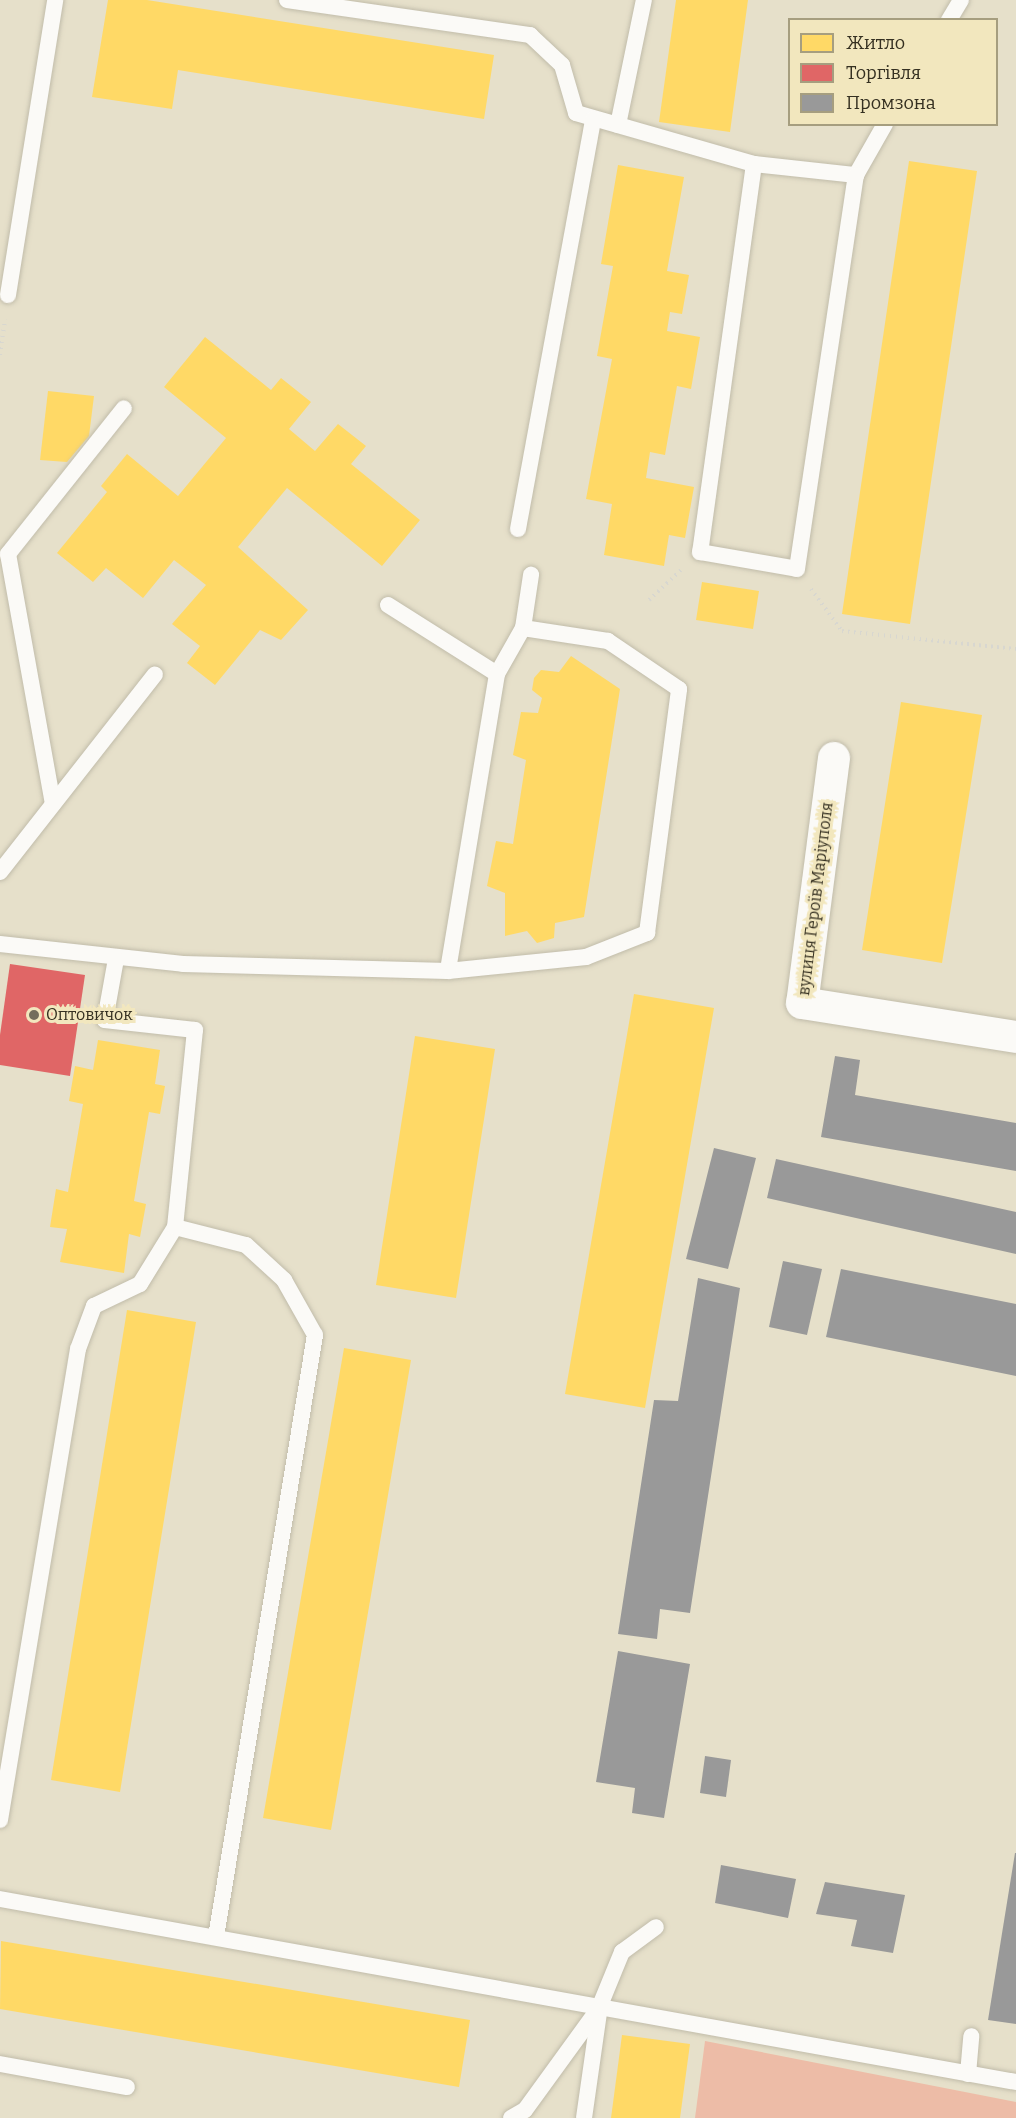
<!DOCTYPE html>
<meta charset="utf-8">
<style>
body{margin:0}
#map{position:relative;width:1016px;height:2118px;overflow:hidden;background:#e6e0ca;font-family:Bitter,serif}
div>[style]{position:absolute}
[style*='--x']{left:calc(var(--x)*1px);top:calc(var(--y)*1px);width:calc(var(--w)*1px);rotate:calc(var(--a)*1deg)}
.green>*{inset:0;background:#edbca7}
.homes>*{inset:0;background:#ffd966}
.shops>*{inset:0;background:#e06666}
.industry>*{inset:0;background:#999}
.path>*{height:4px;margin-top:-2px;transform-origin:0;background:repeating-linear-gradient(90deg,#d8d7d0 0 1.5px,transparent 0 6px)}
.roads{filter:drop-shadow(0 0 2px #c1bcaa) drop-shadow(0 0 2px #c1bcaa)}
.lane>*{height:16px;margin:-8px;padding:0 8px;transform-origin:8px;border-radius:8px;background:#fbfaf7}
.street>*{height:32px;margin:-16px;padding:0 16px;transform-origin:16px;border-radius:16px;background:#fbfaf7}
.dots>*{width:16px;height:16px;translate:-50% -50%;box-sizing:border-box;border:3px solid #f2e7be;border-radius:50%}
span{translate:-50% -50%;white-space:nowrap;text-align:center;line-height:1.15;-webkit-text-stroke:6px #f2e7be;paint-order:stroke}
.street-label{font-size:16px;color:#353021}
.poi-label{font-size:16px;color:#353021}
.left{translate:0 -50%;text-align:left}
.legend{position:absolute;left:788px;top:18px;width:210px;height:108px;box-sizing:border-box;background:#f2e7be;border:2px solid #a69e7f;margin:0;padding:8px 10px;list-style:none;font-size:18px;color:#353021}
.legend li{display:flex;align-items:center;gap:12px;height:30px}
.legend b{width:30px;border:2px solid #a69e7f}
</style>
<div id="map">
<div class="green">
<div style="clip-path:polygon(705px 2041px,1016px 2102px,1016px 2118px,695px 2118px)"></div>
</div>
<div class="homes">
<div style="clip-path:polygon(108px 0,147px 0,494px 55px,484px 119px,178px 70px,172px 109px,92px 97px)"></div>
<div style="clip-path:polygon(676px 0,748px 0,730px 132px,659px 122px)"></div>
<div style="clip-path:polygon(909px 161px,977px 171px,910px 624px,842px 614px)"></div>
<div style="clip-path:polygon(618px 165px,684px 177px,667px 271px,689px 275px,682px 314px,670px 312px,667px 331px,700px 337px,691px 389px,677px 386px,665px 455px,650px 452px,646px 478px,694px 487px,685px 538px,669px 535px,664px 566px,604px 555px,612px 504px,586px 499px,612px 359px,597px 356px,613px 266px,601px 264px)"></div>
<div style="clip-path:polygon(205px 337px,271px 390px,281px 378px,311px 402px,289px 429px,315px 451px,338px 424px,366px 446px,351px 464px,420px 520px,382px 566px,287px 488px,238px 547px,308px 610px,281px 640px,260px 630px,215px 685px,187px 663px,200px 646px,172px 624px,206px 585px,174px 560px,143px 598px,106px 568px,93px 582px,57px 553px,107px 492px,101px 486px,127px 454px,178px 496px,226px 438px,164px 387px)"></div>
<div style="clip-path:polygon(48px 391px,94px 396px,89px 436px,67px 462px,40px 460px)"></div>
<div style="clip-path:polygon(702px 582px,759px 591px,753px 629px,696px 620px)"></div>
<div style="clip-path:polygon(571px 656px,620px 689px,584px 917px,555px 923px,554px 938px,537px 943px,527px 931px,505px 936px,505px 893px,487px 886px,496px 841px,513px 844px,526px 760px,513px 755px,521px 712px,538px 713px,542px 698px,532px 690px,534px 678px,541px 670px,559px 672px)"></div>
<div style="clip-path:polygon(901px 702px,982px 715px,942px 963px,862px 950px)"></div>
<div style="clip-path:polygon(634px 994px,714px 1008px,645px 1408px,565px 1394px)"></div>
<div style="clip-path:polygon(415px 1036px,495px 1049px,456px 1298px,376px 1285px)"></div>
<div style="clip-path:polygon(98px 1040px,160px 1050px,155px 1084px,165px 1086px,160px 1114px,149px 1112px,134px 1201px,146px 1204px,140px 1237px,129px 1234px,124px 1273px,60px 1262px,67px 1229px,50px 1227px,56px 1189px,68px 1192px,83px 1104px,69px 1101px,75px 1066px,93px 1070px)"></div>
<div style="clip-path:polygon(127px 1310px,196px 1322px,120px 1792px,51px 1780px)"></div>
<div style="clip-path:polygon(344px 1348px,411px 1360px,331px 1830px,263px 1818px)"></div>
<div style="clip-path:polygon(1px 1941px,470px 2020px,459px 2087px,0 2009px)"></div>
<div style="clip-path:polygon(622px 2035px,690px 2044px,680px 2118px,611px 2118px)"></div>
</div>
<div class="shops">
<div style="clip-path:polygon(10px 964px,85px 975px,70px 1076px,0 1065px,0 1035px)"></div>
</div>
<div class="industry">
<div style="clip-path:polygon(835px 1056px,860px 1060px,855px 1095px,1016px 1123px,1016px 1171px,821px 1137px)"></div>
<div style="clip-path:polygon(714px 1148px,756px 1158px,728px 1269px,686px 1259px)"></div>
<div style="clip-path:polygon(776px 1159px,1016px 1212px,1016px 1254px,767px 1198px)"></div>
<div style="clip-path:polygon(783px 1261px,822px 1269px,807px 1335px,769px 1327px)"></div>
<div style="clip-path:polygon(841px 1269px,1016px 1304px,1016px 1376px,826px 1337px)"></div>
<div style="clip-path:polygon(698px 1278px,740px 1288px,690px 1613px,660px 1609px,657px 1639px,618px 1634px,654px 1400px,678px 1401px)"></div>
<div style="clip-path:polygon(618px 1651px,690px 1664px,664px 1818px,632px 1813px,635px 1788px,596px 1782px)"></div>
<div style="clip-path:polygon(705px 1756px,731px 1760px,726px 1797px,700px 1793px)"></div>
<div style="clip-path:polygon(1015px 1853px,1016px 1853px,1016px 2024px,988px 2020px)"></div>
<div style="clip-path:polygon(721px 1865px,796px 1879px,788px 1918px,715px 1903px)"></div>
<div style="clip-path:polygon(825px 1882px,905px 1895px,893px 1953px,851px 1946px,857px 1920px,816px 1914px)"></div>
</div>
<div class="path">
<div style="--x:0;--y:355;--w:36;--a:-82"></div>
<div style="--x:811;--y:589;--w:52;--a:53.6"></div>
<div style="--x:842;--y:631;--w:175;--a:5.9"></div>
<div style="--x:649;--y:600;--w:44;--a:-43.2"></div>
</div>
<div class="roads">
<div class="lane">
<div style="--x:287;--y:0;--w:246;--a:8.2"></div>
<div style="--x:530;--y:35;--w:44;--a:43.2"></div>
<div style="--x:562;--y:65;--w:50;--a:73.7"></div>
<div style="--x:576;--y:113;--w:185;--a:16"></div>
<div style="--x:754;--y:164;--w:103;--a:6.2"></div>
<div style="--x:856;--y:175;--w:59;--a:-60.4"></div>
<div style="--x:949;--y:20;--w:23;--a:-59"></div>
<div style="--x:618;--y:125;--w:128;--a:-78.3"></div>
<div style="--x:754;--y:164;--w:392;--a:97.9"></div>
<div style="--x:700;--y:552;--w:98;--a:9.9"></div>
<div style="--x:797;--y:569;--w:398;--a:-81.5"></div>
<div style="--x:8;--y:295;--w:299;--a:-80.9"></div>
<div style="--x:518;--y:529;--w:417;--a:-79.6"></div>
<div style="--x:388;--y:605;--w:129;--a:32.3"></div>
<div style="--x:523;--y:628;--w:54;--a:-81.4"></div>
<div style="--x:53;--y:804;--w:254;--a:-100.2"></div>
<div style="--x:8;--y:554;--w:186;--a:-51.5"></div>
<div style="--x:0;--y:872;--w:251;--a:-51.9"></div>
<div style="--x:0;--y:944;--w:184;--a:6.2"></div>
<div style="--x:183;--y:964;--w:265;--a:1.5"></div>
<div style="--x:448;--y:971;--w:139;--a:-5.8"></div>
<div style="--x:586;--y:957;--w:66;--a:-21.5"></div>
<div style="--x:647;--y:933;--w:246;--a:-82.5"></div>
<div style="--x:679;--y:689;--w:86;--a:-145.9"></div>
<div style="--x:608;--y:641;--w:86;--a:-171.3"></div>
<div style="--x:523;--y:628;--w:53;--a:119.5"></div>
<div style="--x:497;--y:674;--w:301;--a:99.4"></div>
<div style="--x:175;--y:1227;--w:73;--a:14.2"></div>
<div style="--x:246;--y:1245;--w:52;--a:42.6"></div>
<div style="--x:284;--y:1280;--w:63;--a:60.6"></div>
<div style="--x:315;--y:1335;--w:610;--a:99.34"></div>
<div style="--x:0;--y:1820;--w:477;--a:-80.6"></div>
<div style="--x:78;--y:1349;--w:46;--a:-69.6"></div>
<div style="--x:94;--y:1306;--w:51;--a:-25.6"></div>
<div style="--x:140;--y:1284;--w:67;--a:-58.4"></div>
<div style="--x:175;--y:1227;--w:198;--a:-84.2"></div>
<div style="--x:195;--y:1030;--w:91;--a:-173.7"></div>
<div style="--x:105;--y:1020;--w:62;--a:-79.8"></div>
<div style="--x:0;--y:1899;--w:1032;--a:10.21"></div>
<div style="--x:0;--y:2064;--w:129;--a:10.3"></div>
<div style="--x:968;--y:2074;--w:38;--a:-85"></div>
<div style="--x:511;--y:2118;--w:16;--a:-30"></div>
<div style="--x:525;--y:2110;--w:126;--a:-54"></div>
<div style="--x:599;--y:2008;--w:61;--a:-67.7"></div>
<div style="--x:622;--y:1952;--w:42;--a:-36.3"></div>
<div style="--x:584;--y:2118;--w:107;--a:-81.9"></div>
</div>
<div class="street">
<div style="--x:834;--y:758;--w:247;--a:97.4"></div>
<div style="--x:802;--y:1003;--w:217;--a:9"></div>
</div>
</div>
<div class="dots">
<div style="left:34px;top:1015px;background:#736e5c"></div>
</div>
<div class="street-label">
<span style="left:816px;top:899px;rotate:-83deg">вулиця Героїв Маріуполя</span>
</div>
<div class="poi-label">
<span class="left" style="left:46px;top:1015px">Оптовичок</span>
</div>
<ul class="legend">
<li><b style="height:16px;background:#ffd966"></b>Житло</li>
<li><b style="height:16px;background:#e06666"></b>Торгівля</li>
<li><b style="height:16px;background:#999"></b>Промзона</li>
</ul>
</div>
